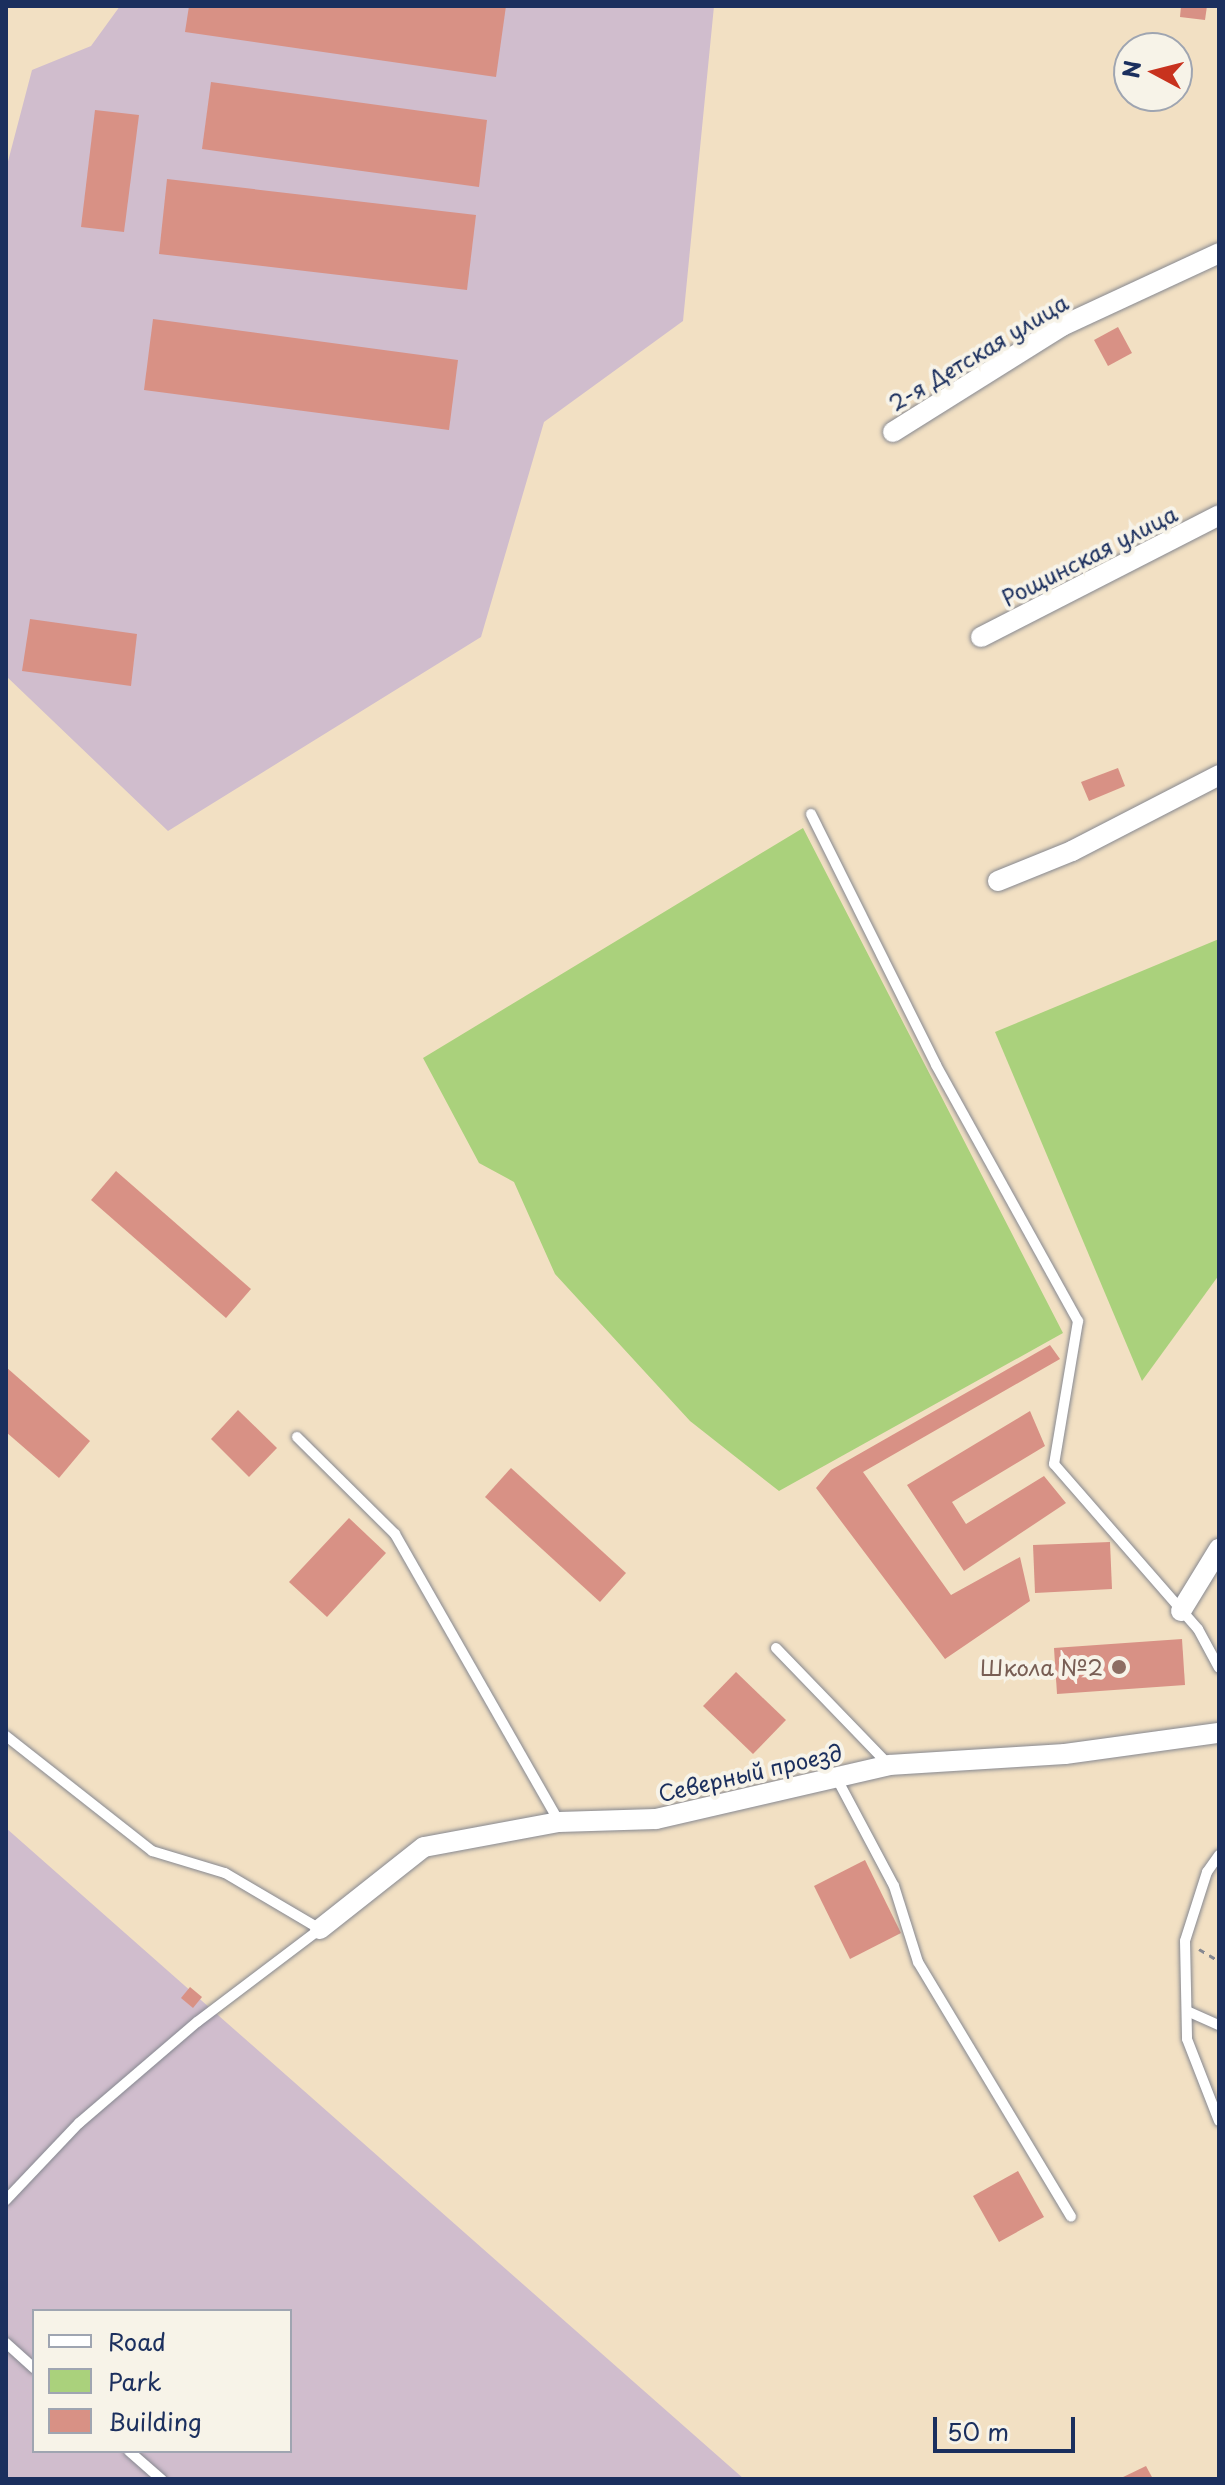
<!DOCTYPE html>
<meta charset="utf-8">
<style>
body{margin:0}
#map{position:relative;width:1225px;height:2485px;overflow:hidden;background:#f2e0c3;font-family:"Playpen Sans",sans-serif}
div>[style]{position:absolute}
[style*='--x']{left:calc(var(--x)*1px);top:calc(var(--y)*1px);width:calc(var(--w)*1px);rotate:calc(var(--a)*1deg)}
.industrial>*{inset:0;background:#d0bdcd}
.green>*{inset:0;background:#aad17c}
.building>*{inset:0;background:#d89185}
.path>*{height:3px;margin-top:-1.5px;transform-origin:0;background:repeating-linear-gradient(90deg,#868890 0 6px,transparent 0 12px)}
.roads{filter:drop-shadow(0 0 2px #868890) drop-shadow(0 0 2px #868890)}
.service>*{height:10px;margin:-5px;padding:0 5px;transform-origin:5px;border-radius:5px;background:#fff}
.minor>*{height:20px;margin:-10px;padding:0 10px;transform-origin:10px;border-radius:10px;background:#fff}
.dots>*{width:22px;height:22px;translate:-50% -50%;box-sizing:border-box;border:4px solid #f7f3e8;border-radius:50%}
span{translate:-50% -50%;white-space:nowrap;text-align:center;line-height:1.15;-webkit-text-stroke:8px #f7f3e8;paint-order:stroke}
.street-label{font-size:22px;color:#1b2f5e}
.education-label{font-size:22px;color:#785e54}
.right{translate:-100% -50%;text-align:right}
.frame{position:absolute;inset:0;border:8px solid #1b2f5e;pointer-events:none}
.legend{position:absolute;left:32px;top:2309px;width:260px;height:144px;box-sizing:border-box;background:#f7f3e8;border:2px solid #9fa5b1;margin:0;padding:10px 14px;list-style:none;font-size:24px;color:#1b2f5e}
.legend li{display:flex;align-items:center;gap:16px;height:40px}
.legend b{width:40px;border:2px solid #9fa5b1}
.north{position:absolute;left:1113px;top:32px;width:80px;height:80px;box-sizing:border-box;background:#f7f3e8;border:2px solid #9fa5b1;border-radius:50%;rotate:277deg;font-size:22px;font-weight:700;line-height:32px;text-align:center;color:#1b2f5e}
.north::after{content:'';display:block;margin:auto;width:28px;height:36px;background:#c8321e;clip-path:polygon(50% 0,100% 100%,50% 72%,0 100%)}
.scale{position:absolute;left:933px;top:2417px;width:142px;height:36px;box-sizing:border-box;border:4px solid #1b2f5e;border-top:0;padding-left:10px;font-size:24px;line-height:28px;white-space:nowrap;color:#1b2f5e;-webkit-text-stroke:6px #f7f3e8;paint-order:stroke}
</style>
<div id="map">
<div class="industrial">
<div style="clip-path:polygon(120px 6px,714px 6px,683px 321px,544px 422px,481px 637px,168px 831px,6px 676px,6px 169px,32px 70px,91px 46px)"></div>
<div style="clip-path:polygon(evenodd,6px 1828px,618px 2368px,744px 2479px,6px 2479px,6px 1828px,34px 2311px,290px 2311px,290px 2451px,34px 2451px,34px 2311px)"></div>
</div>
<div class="green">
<div style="clip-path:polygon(803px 828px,1063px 1333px,779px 1491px,690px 1421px,555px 1274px,514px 1182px,479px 1163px,423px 1058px)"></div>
<div style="clip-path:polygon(1219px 939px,1219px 1275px,1142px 1381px,995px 1032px)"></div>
</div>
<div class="building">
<div style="clip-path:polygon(189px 6px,506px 6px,496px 77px,185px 32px)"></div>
<div style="clip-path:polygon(1181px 6px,1207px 6px,1205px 20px,1180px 17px)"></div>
<div style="clip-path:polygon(211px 82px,487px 120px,479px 187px,202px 149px)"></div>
<div style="clip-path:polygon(95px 110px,139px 115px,124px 232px,81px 227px)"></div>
<div style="clip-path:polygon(167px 179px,476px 215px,467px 290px,159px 254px)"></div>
<div style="clip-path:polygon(153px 319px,458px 360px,449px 430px,144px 390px)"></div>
<div style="clip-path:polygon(1118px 327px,1132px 353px,1108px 366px,1094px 340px)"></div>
<div style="clip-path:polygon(30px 619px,137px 634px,131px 686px,22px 671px)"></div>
<div style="clip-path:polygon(1118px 768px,1125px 786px,1089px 801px,1081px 782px)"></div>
<div style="clip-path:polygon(116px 1171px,251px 1289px,226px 1318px,91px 1200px)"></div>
<div style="clip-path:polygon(1050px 1345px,1060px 1359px,863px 1472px,951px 1595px,1020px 1557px,1030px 1601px,945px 1659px,816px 1488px,831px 1470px)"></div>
<div style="clip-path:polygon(6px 1367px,90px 1441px,59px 1478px,6px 1432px)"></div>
<div style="clip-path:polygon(238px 1410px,277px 1448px,249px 1477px,211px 1439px)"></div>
<div style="clip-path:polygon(1030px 1411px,1045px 1446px,952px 1502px,966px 1524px,1044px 1476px,1066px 1503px,964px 1571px,907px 1485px)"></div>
<div style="clip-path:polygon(511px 1468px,626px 1573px,600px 1602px,485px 1497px)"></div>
<div style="clip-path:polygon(349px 1518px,386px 1553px,327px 1617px,289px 1582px)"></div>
<div style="clip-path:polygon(1110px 1542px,1112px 1589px,1035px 1593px,1033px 1545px)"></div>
<div style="clip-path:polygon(1182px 1639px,1185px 1685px,1057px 1694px,1054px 1648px)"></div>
<div style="clip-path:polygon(736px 1672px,786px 1720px,753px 1754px,703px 1706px)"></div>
<div style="clip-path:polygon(865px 1860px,901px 1933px,850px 1959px,814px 1886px)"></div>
<div style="clip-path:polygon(190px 1987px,202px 1997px,193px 2008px,181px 1998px)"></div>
<div style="clip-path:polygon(1018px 2171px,1044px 2217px,999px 2242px,973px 2196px)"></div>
<div style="clip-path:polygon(1146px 2466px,1153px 2479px,1119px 2479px)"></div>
</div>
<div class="path">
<div style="--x:1199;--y:1949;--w:23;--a:31"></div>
</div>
<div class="roads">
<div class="service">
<div style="--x:811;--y:814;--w:280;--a:63.5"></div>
<div style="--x:936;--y:1065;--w:293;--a:61"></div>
<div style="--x:1078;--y:1321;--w:145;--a:99.5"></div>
<div style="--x:1054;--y:1464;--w:219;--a:48.9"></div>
<div style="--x:1198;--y:1629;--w:44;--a:61.7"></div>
<div style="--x:297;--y:1437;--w:138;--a:44.7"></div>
<div style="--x:395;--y:1534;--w:331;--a:60.3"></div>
<div style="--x:776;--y:1648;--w:163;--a:46"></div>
<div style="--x:6;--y:1736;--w:186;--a:38.2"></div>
<div style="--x:152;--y:1851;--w:76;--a:16.8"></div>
<div style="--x:225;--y:1873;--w:110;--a:30.5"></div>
<div style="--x:320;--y:1929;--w:154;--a:142.9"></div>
<div style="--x:197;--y:2022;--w:155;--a:139.4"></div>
<div style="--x:79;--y:2123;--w:106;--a:133.5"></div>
<div style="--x:836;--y:1777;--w:123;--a:62"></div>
<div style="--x:894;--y:1886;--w:80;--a:72.5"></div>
<div style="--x:918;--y:1962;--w:297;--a:59"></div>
<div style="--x:1219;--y:1855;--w:21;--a:125"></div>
<div style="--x:1207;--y:1872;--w:72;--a:107.7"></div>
<div style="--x:1185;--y:1941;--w:98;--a:88.8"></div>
<div style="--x:1187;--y:2039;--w:88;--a:68.7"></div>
<div style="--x:1187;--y:2011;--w:35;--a:24"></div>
<div style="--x:6;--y:2343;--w:38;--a:42"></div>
<div style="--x:129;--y:2451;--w:43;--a:41.2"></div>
</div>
<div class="minor">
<div style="--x:893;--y:432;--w:199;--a:-32.1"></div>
<div style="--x:1062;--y:326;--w:173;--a:-24.9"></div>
<div style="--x:981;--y:637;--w:267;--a:-27.1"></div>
<div style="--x:998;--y:881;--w:80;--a:-22.1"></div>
<div style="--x:1072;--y:851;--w:165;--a:-27.3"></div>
<div style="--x:1181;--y:1611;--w:73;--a:-58.5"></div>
<div style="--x:320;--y:1929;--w:132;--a:-38.3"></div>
<div style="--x:424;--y:1847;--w:137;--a:-10.5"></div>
<div style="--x:559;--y:1822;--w:97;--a:-1.8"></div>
<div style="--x:656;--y:1819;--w:239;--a:-13"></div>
<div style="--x:889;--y:1765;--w:176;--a:-3.6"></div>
<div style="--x:1065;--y:1754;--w:155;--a:-7.8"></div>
</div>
</div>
<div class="dots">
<div style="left:1119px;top:1667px;background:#8d6e63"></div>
</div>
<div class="street-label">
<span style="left:978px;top:352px;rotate:-31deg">2-я Детская улица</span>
<span style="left:1089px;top:555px;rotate:-27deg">Рощинская улица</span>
<span style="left:750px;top:1772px;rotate:-13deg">Северный проезд</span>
</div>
<div class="education-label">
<span class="right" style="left:1103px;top:1667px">Школа №2</span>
</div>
<div class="frame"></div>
<ul class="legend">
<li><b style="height:10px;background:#fff"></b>Road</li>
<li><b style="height:22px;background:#aad17c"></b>Park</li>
<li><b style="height:22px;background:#d89185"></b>Building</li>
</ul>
<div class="north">N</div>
<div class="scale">50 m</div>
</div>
